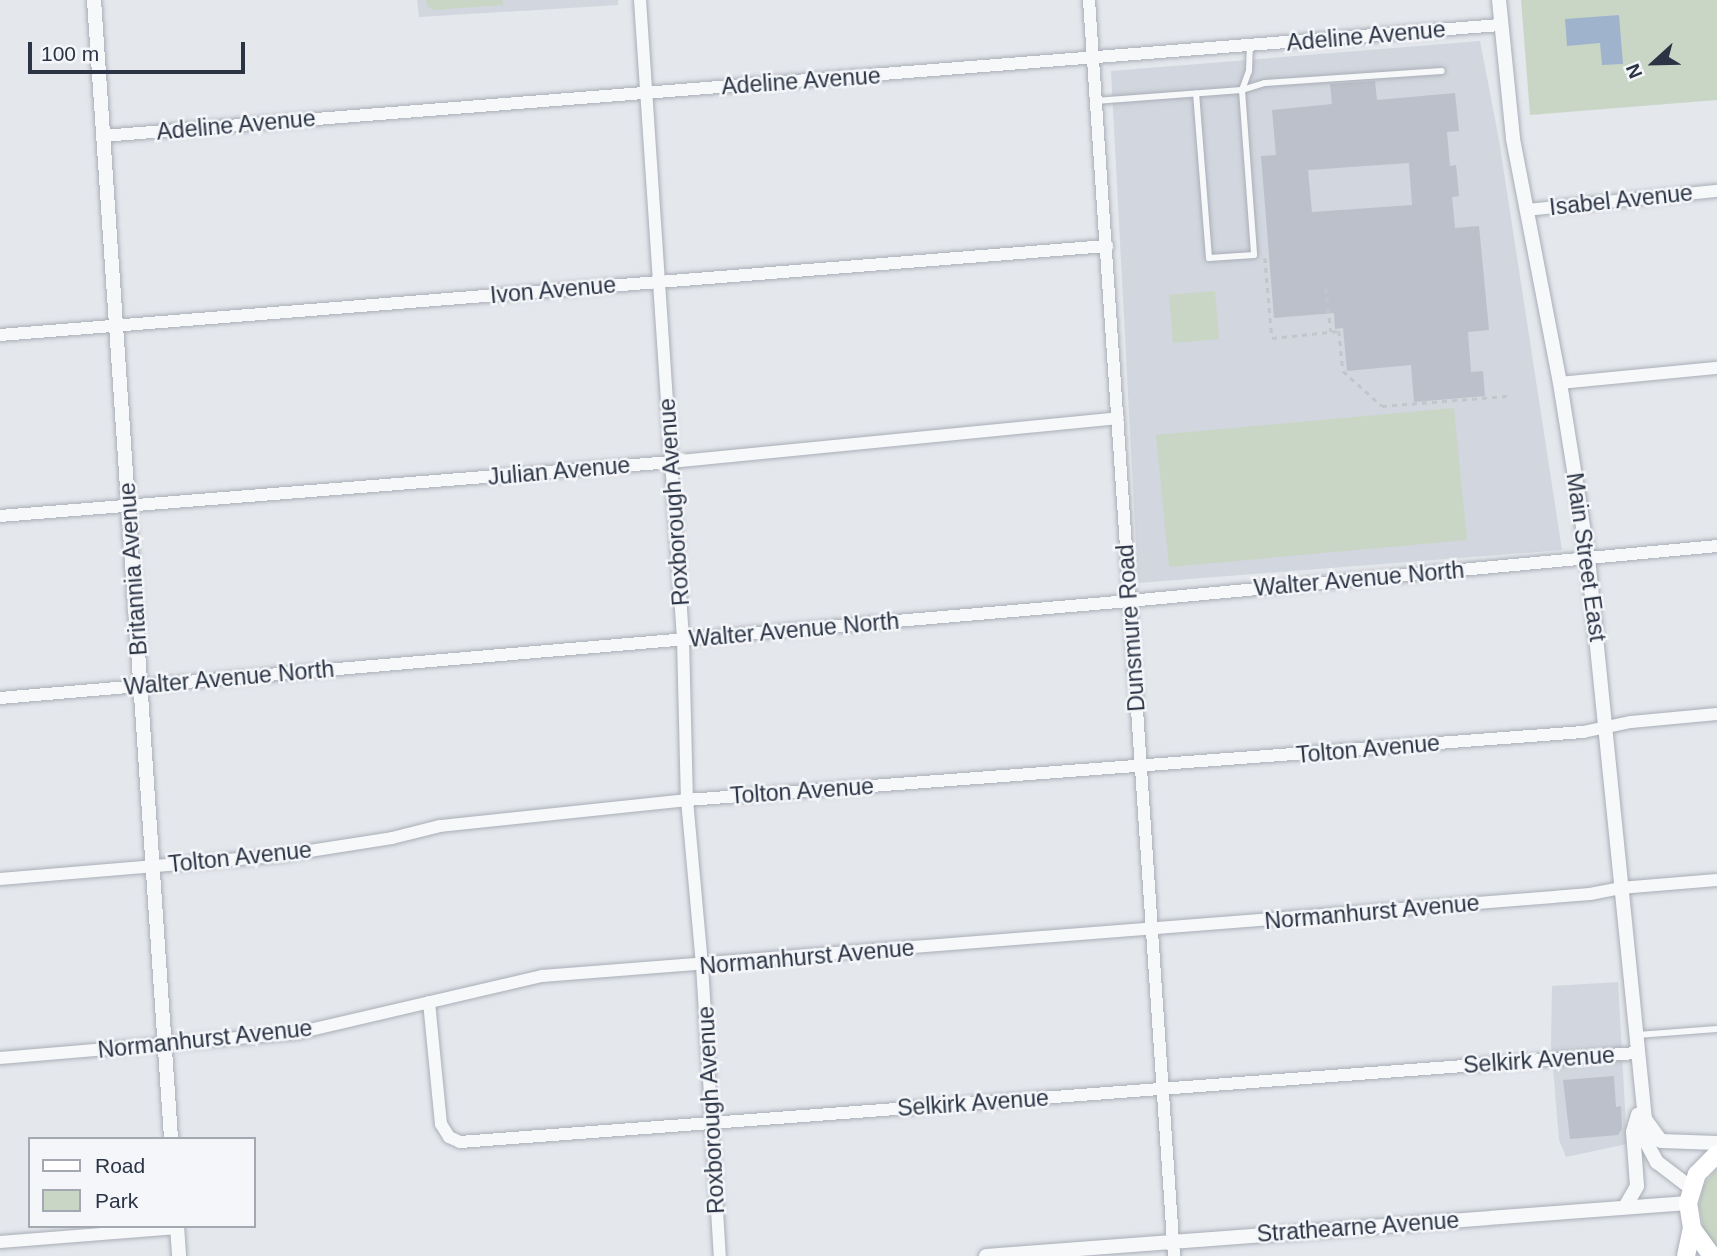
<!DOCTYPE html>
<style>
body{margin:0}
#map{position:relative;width:1717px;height:1256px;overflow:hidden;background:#e4e7ec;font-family:Arial,sans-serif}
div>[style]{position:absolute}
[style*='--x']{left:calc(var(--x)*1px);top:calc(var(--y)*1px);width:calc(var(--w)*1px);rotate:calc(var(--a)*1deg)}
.built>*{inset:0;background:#d2d6de}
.green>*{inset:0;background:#c9d6c5}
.water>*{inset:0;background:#9fb4cc}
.building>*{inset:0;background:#bbc0ca}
.path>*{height:2.5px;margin-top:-1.25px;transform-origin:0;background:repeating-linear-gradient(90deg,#c2c5cb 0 5px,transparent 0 10px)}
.roads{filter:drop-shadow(0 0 2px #a9aeb7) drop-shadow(0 0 2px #a9aeb7)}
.service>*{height:6px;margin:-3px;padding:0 3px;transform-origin:3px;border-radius:3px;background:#f7f8fa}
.minor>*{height:12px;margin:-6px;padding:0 6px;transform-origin:6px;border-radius:6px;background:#f7f8fa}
.tertiary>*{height:14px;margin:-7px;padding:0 7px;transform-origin:7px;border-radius:7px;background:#f7f8fa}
.primary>*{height:18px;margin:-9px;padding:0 9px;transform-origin:9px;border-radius:9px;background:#fff}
span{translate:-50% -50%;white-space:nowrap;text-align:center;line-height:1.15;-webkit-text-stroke:5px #f4f6f9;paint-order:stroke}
.street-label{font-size:23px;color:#2b3445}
.legend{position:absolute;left:28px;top:1137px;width:228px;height:91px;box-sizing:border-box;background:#f4f6f9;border:2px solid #a4a8b1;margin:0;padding:9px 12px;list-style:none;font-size:21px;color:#2b3445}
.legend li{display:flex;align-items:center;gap:14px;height:35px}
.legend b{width:35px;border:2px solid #a4a8b1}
.north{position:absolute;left:1619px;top:28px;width:70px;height:70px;-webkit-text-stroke:5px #f4f6f9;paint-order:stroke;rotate:248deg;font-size:19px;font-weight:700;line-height:28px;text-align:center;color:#2b3445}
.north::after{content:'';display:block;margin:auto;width:24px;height:32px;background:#2b3445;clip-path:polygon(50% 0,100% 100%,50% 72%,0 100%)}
.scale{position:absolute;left:28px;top:42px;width:217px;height:32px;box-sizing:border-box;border:4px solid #2b3445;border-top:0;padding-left:9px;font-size:21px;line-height:24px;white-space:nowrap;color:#2b3445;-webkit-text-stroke:5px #f4f6f9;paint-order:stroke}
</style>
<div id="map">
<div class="built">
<div style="clip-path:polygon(417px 0,618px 0,618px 5px,419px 17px)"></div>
<div style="clip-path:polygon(1480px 41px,1499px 140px,1562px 550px,1138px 583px,1111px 71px)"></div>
<div style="clip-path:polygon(1618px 982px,1627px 1144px,1566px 1157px,1559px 1140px,1551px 1044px,1552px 986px)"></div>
</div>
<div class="green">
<div style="clip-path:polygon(426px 0,503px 0,503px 5px,433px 10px,427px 6px)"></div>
<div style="clip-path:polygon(1521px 0,1717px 0,1717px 100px,1530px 115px)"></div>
<div style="clip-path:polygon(1215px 291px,1219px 339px,1173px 343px,1169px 295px)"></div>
<div style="clip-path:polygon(1454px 408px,1467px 540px,1169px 567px,1156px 435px)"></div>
<div style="clip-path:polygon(1717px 1168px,1717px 1248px,1704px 1231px,1699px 1205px,1703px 1186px)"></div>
</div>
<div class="water">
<div style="clip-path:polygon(1619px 15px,1623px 64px,1602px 65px,1600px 43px,1567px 46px,1565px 19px)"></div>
</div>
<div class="building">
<div style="clip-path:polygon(evenodd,1375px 81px,1377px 100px,1455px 93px,1459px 131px,1447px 132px,1450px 166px,1456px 165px,1459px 196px,1452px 197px,1455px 228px,1479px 226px,1489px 330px,1468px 332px,1471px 372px,1483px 371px,1485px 396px,1414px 402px,1411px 365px,1347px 371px,1343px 328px,1335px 329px,1334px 313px,1274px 318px,1261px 156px,1276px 155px,1272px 110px,1332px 104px,1330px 84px,1375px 81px,1409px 163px,1412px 205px,1312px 212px,1308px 170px,1409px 163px)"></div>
<div style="clip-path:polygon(1614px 1076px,1616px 1107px,1621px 1106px,1622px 1129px,1618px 1135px,1570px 1139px,1563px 1080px)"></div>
</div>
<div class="path">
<div style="--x:1265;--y:258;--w:80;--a:85"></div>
<div style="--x:1272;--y:338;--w:67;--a:-6"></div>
<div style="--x:1339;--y:331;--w:40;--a:84.3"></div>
<div style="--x:1343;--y:371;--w:52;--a:41.9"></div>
<div style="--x:1382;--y:406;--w:125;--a:-4.6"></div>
<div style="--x:1326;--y:288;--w:44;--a:83.5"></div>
</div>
<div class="roads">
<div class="service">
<div style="--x:1242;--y:90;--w:24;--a:-17"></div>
<div style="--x:1265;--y:83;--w:177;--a:-3.9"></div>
<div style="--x:1242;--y:90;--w:20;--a:-70"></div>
<div style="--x:1249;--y:71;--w:25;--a:-88"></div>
<div style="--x:1095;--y:101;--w:147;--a:-4.3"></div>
<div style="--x:1242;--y:90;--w:165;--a:85.8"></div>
<div style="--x:1254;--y:255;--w:45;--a:176.2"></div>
<div style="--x:1209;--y:258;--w:165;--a:-94.5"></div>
<div style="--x:1637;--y:1035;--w:80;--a:-4.3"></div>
</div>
<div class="minor">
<div style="--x:640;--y:0;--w:640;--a:86.15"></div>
<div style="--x:683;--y:639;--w:161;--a:88.6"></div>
<div style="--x:687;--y:800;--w:166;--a:84.8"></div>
<div style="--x:702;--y:965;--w:292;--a:86.5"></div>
<div style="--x:1089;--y:0;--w:1259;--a:86.13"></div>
<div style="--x:102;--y:136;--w:1402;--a:-4.54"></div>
<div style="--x:1526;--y:210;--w:192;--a:-5.7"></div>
<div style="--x:0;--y:335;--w:1111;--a:-4.6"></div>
<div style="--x:1560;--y:383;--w:158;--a:-5.5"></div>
<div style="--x:0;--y:516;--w:673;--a:-4.6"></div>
<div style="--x:671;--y:462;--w:449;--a:-5.6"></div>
<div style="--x:0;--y:698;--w:1133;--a:-4.91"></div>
<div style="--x:1129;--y:601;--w:591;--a:-5.34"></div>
<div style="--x:0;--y:879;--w:285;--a:-4.8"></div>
<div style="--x:284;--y:855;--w:109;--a:-8.9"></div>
<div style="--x:392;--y:838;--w:49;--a:-14"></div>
<div style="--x:440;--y:826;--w:248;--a:-6"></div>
<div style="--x:687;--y:800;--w:899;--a:-4.34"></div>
<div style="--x:1583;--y:732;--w:49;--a:-11.8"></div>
<div style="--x:1631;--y:722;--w:86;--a:-5.3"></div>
<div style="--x:429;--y:1002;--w:123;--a:84.4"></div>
<div style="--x:441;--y:1124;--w:15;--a:58"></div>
<div style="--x:449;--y:1137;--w:12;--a:24"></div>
<div style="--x:460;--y:1142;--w:1179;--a:-4.33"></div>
<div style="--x:0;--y:1058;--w:298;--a:-4.8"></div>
<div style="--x:297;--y:1033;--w:252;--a:-13.1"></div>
<div style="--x:542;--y:976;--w:1051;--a:-4.47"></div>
<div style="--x:1590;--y:894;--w:31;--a:-11"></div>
<div style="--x:1620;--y:888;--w:97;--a:-4.7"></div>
<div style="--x:0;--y:1242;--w:178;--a:-4.5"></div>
</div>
<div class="tertiary">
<div style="--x:94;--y:0;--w:1142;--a:86.13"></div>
<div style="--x:1499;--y:0;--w:140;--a:84.2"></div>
<div style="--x:1513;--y:139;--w:248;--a:79.1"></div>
<div style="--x:1560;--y:383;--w:177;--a:80.9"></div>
<div style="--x:1588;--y:558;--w:564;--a:84.2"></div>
<div style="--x:1645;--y:1119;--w:17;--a:97"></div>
<div style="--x:1643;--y:1136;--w:30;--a:62"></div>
<div style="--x:1657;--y:1162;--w:43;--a:37.4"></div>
<div style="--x:1645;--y:1119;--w:27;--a:54"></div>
<div style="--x:1661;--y:1141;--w:56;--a:2"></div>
<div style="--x:1625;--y:1207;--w:24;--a:-60"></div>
<div style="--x:1637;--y:1186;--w:54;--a:-94.2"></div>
<div style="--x:1633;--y:1132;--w:18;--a:-74"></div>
<div style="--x:177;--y:1226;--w:30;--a:86"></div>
<div style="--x:986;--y:1256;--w:704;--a:-4.32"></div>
</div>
<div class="primary">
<div style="--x:1686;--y:1256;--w:29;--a:-78"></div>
<div style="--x:1712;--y:1256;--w:34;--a:-126"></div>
<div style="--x:1692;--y:1228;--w:25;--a:-99"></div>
<div style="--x:1688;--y:1203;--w:30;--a:-73"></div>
<div style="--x:1697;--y:1174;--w:28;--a:-45"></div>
</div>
</div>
<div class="street-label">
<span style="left:1366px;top:36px;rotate:-5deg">Adeline Avenue</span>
<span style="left:801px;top:81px;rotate:-4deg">Adeline Avenue</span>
<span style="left:236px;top:125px;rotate:-5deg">Adeline Avenue</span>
<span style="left:1621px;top:200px;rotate:-6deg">Isabel Avenue</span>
<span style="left:553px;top:290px;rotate:-5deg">Ivon Avenue</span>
<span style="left:559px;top:471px;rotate:-5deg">Julian Avenue</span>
<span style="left:674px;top:502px;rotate:-94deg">Roxborough Avenue</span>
<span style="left:1586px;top:557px;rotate:82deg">Main Street East</span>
<span style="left:133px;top:569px;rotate:-94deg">Britannia Avenue</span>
<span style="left:1359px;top:579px;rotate:-5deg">Walter Avenue North</span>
<span style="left:1131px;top:628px;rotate:-94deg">Dunsmure Road</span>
<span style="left:794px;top:630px;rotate:-5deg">Walter Avenue North</span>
<span style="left:229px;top:678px;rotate:-5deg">Walter Avenue North</span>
<span style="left:1368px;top:749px;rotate:-5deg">Tolton Avenue</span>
<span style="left:802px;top:791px;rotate:-4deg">Tolton Avenue</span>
<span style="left:240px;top:857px;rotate:-6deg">Tolton Avenue</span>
<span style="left:1372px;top:912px;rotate:-5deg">Normanhurst Avenue</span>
<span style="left:807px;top:957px;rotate:-5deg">Normanhurst Avenue</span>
<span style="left:205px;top:1039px;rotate:-6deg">Normanhurst Avenue</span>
<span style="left:1539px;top:1060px;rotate:-4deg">Selkirk Avenue</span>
<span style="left:973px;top:1103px;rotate:-4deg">Selkirk Avenue</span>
<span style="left:711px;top:1110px;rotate:-93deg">Roxborough Avenue</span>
<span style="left:1358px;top:1227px;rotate:-4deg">Strathearne Avenue</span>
</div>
<ul class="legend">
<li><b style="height:9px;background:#fff"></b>Road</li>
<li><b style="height:19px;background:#c9d6c5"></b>Park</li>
</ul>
<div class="north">N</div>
<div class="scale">100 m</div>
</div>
